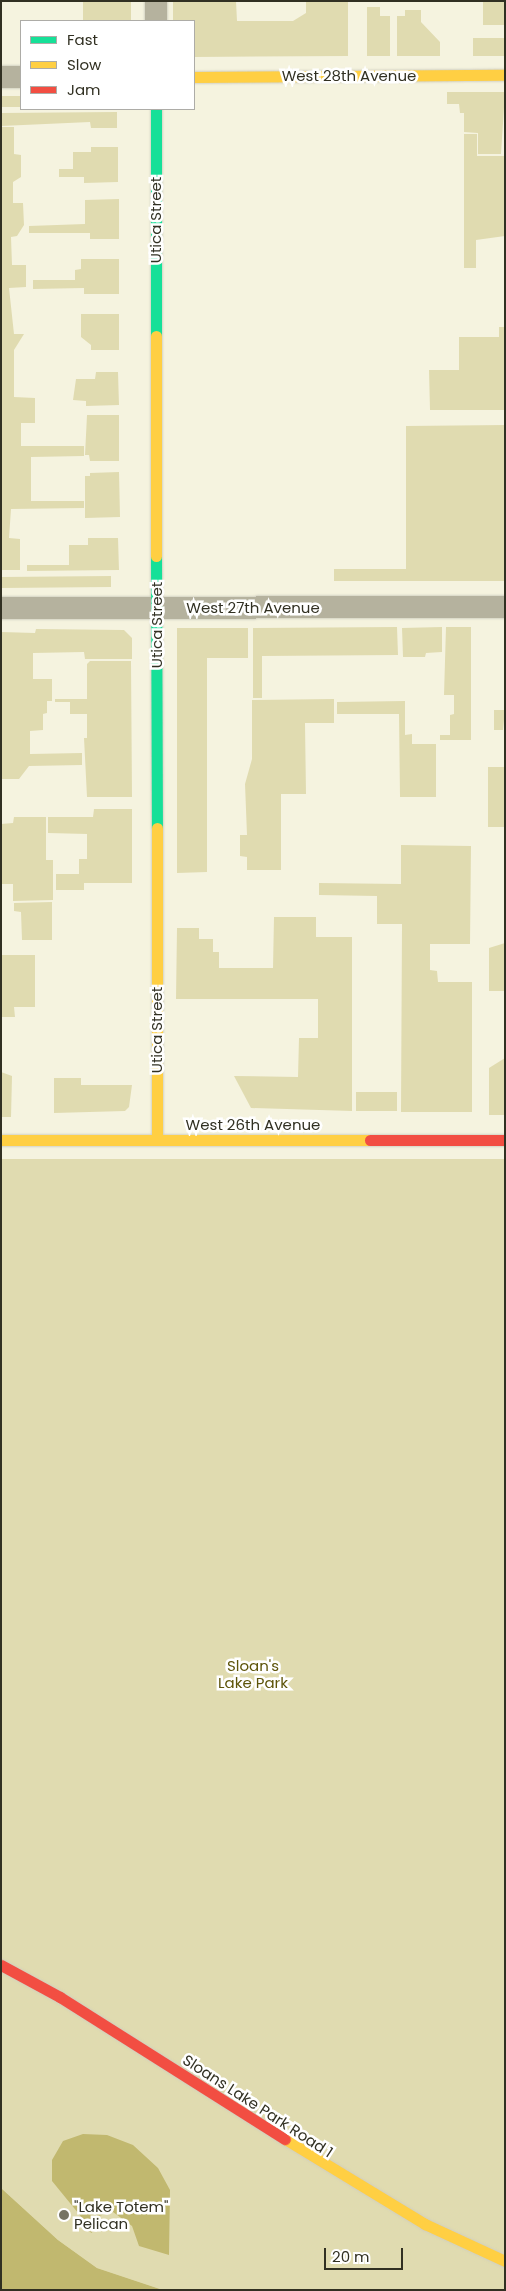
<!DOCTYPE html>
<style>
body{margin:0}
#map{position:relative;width:506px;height:2291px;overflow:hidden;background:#f5f3df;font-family:Poppins,sans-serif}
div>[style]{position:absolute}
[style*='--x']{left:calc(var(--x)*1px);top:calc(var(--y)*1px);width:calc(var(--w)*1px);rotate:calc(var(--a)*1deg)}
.green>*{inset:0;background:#e0dbb0}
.water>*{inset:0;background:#c1b86f}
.roads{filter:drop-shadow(0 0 1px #d0cebf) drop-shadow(0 0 1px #d0cebf)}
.street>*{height:22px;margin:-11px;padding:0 11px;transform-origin:11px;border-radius:11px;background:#b5b29e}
.fast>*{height:11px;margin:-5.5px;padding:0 5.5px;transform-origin:5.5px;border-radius:5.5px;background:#16e098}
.slow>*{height:11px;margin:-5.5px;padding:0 5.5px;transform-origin:5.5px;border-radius:5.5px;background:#ffcf43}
.jam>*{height:11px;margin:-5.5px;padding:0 5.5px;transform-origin:5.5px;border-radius:5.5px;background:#f24e42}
.dots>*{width:14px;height:14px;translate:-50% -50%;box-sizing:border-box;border:2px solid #fff;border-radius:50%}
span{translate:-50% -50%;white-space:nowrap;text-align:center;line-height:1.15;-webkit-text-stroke:5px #fff;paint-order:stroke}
.street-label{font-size:15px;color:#313022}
.park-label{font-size:15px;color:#5d540a}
.poi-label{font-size:15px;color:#313022}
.left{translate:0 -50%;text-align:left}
.frame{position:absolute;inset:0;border:2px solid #313022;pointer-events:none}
.legend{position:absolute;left:20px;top:20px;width:175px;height:90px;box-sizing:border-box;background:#fff;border:1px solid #adaca7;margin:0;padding:6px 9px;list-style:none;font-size:15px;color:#313022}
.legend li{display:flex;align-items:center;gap:10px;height:25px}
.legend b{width:25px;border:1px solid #adaca7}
.scale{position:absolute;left:324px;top:2248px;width:79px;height:22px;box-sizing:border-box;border:2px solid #313022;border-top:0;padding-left:6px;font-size:15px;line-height:18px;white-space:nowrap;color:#313022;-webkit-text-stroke:4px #fff;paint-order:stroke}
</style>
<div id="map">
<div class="green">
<div style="clip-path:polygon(83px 1px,131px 1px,131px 21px,83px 21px)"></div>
<div style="clip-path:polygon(173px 1px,236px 1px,237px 21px,293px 21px,306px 13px,306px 2px,348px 2px,348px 56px,194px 57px,194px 21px,173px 21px)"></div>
<div style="clip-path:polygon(483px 1px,505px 1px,505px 25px,483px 25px)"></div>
<div style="clip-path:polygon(367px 7px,380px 7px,380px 16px,390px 16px,390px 56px,367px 56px)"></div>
<div style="clip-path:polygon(405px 10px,421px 10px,421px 22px,440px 42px,440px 56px,397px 56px,397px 16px,405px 16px)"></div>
<div style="clip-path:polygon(473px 38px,505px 38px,505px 56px,473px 56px)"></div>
<div style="clip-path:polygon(447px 92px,505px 92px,501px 154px,478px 154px,478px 133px,464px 132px,464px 113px,460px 113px,459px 104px,447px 104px)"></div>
<div style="clip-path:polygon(1px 96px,21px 96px,21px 107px,1px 107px)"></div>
<div style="clip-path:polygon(117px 112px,117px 128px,91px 128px,90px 122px,1px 126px,1px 113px)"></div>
<div style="clip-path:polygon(1px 127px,14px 127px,14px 154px,21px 155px,21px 177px,13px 182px,13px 203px,23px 203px,24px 225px,17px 236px,11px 237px,12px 265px,26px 265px,26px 287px,9px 288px,14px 334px,24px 334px,14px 350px,14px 397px,35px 398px,35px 423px,21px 423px,21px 446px,84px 446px,84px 456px,31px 457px,31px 501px,84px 501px,84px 508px,11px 509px,9px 538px,20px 539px,20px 570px,1px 570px)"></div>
<div style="clip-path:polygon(464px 134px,477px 134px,477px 156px,505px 156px,505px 236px,476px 240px,476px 268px,464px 268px)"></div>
<div style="clip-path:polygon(91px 147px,118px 147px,118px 182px,84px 183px,84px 177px,59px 177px,59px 169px,73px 169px,73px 152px,91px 152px)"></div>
<div style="clip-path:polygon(119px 199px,119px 239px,90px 239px,90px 233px,29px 233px,29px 226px,85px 224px,85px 200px)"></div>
<div style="clip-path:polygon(81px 259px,119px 259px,119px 294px,84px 294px,84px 288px,33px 289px,33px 280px,75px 280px,75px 270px,81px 269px)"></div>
<div style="clip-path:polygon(81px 314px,119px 314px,119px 350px,91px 350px,91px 345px,81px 337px)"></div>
<div style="clip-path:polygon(499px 327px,505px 327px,505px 410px,430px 410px,429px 370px,459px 370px,459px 337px,499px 337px)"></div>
<div style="clip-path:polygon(96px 372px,118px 372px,119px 405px,86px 406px,86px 401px,73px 400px,76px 379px,95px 379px)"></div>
<div style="clip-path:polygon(87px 415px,119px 415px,119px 461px,90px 461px,89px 455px,85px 455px)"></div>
<div style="clip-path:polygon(505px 425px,505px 581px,334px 581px,334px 569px,406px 569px,406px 426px)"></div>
<div style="clip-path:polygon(119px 472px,120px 517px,85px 518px,85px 476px,90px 476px,90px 473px)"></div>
<div style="clip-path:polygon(88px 538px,118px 538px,119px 570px,27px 571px,27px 565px,69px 565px,69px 545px,88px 545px)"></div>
<div style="clip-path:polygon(111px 576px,111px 587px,1px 588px,1px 577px)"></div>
<div style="clip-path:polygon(397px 627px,398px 655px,262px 656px,262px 698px,253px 698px,253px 628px)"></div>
<div style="clip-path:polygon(442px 627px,442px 652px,426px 653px,425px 657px,403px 657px,402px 628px)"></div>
<div style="clip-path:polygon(446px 627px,471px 627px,471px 740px,440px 740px,440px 735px,450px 735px,450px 715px,454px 714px,454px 695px,444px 695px)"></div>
<div style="clip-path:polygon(177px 628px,248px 628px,248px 658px,207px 658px,207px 872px,177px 873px)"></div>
<div style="clip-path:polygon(36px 629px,124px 630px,132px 638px,132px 659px,85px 659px,84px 652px,33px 653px,33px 679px,52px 679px,52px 701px,47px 701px,47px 713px,43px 714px,43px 730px,30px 731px,30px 754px,82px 753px,82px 765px,29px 766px,19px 779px,1px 779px,1px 632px,35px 633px)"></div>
<div style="clip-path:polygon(90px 661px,131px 661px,132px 797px,87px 797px,84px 738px,87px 738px,87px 714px,70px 714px,70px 702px,55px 702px,55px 699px,87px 699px,87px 664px)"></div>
<div style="clip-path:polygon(334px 699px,334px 723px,305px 723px,306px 794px,281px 794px,281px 870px,247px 870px,247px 857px,240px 856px,240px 835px,247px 835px,245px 784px,252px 759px,252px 700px)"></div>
<div style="clip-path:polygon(405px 701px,405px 735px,412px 734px,412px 744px,436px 744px,436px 797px,400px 797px,399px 714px,337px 714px,337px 702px)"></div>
<div style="clip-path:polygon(494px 710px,505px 710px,503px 730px,494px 730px)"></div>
<div style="clip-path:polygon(488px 767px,505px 767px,505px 827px,488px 827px)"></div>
<div style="clip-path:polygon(94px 809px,132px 809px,132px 883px,84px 883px,84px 890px,56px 890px,56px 874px,79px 874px,79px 859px,87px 859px,87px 834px,48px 833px,48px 817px,93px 817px)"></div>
<div style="clip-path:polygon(14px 817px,46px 817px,46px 860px,53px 860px,53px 900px,13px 901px,13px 884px,1px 884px,1px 824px,13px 823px)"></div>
<div style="clip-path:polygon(401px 845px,471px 846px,470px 944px,430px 944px,430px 970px,437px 971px,438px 982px,472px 982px,472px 1112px,401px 1112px,402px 924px,377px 924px,377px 896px,319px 895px,319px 883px,401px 884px)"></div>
<div style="clip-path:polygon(52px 902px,52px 940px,22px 940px,21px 912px,14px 911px,14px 903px)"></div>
<div style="clip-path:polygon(274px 917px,316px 917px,316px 937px,352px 937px,352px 1111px,251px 1108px,234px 1076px,298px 1077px,299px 1038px,318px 1038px,318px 999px,176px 999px,177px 928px,199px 928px,199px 939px,213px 939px,213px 952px,219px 952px,219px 968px,273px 968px)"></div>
<div style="clip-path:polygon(505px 943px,505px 991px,489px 991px,489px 948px)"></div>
<div style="clip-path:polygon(1px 955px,35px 955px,35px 1007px,14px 1007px,15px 1017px,1px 1017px)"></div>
<div style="clip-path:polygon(505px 1058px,505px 1115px,489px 1115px,489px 1068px)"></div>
<div style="clip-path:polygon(1px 1072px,12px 1076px,11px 1117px,1px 1117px)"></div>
<div style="clip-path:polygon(54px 1078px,81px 1078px,81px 1085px,132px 1085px,129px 1107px,125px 1111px,54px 1113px)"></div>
<div style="clip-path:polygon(356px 1092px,397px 1092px,397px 1111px,356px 1111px)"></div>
<div style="clip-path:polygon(1px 1159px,505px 1159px,505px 2290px,163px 2290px,97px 2268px,58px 2240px,1px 2188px)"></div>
</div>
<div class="water">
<div style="clip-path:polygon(83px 2134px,107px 2135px,133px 2145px,158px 2168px,170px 2190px,169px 2255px,139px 2246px,132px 2226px,113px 2212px,95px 2217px,92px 2233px,84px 2229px,83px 2219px,52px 2181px,52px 2160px,63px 2141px)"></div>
<div style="clip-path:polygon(1px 2188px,58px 2240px,97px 2268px,163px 2290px,1px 2290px)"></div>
</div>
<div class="roads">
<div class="street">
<div style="--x:156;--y:1;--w:20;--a:90"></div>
<div style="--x:1;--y:77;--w:20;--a:0"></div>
<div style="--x:1;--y:608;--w:504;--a:-0.11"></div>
</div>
<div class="fast">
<div style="--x:156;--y:109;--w:227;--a:90"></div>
<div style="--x:156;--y:556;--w:272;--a:89.8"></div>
</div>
<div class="slow">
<div style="--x:194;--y:77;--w:311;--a:-0.4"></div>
<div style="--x:156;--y:336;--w:220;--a:90"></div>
<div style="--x:157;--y:828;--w:312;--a:90"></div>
<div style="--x:1;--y:1140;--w:369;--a:0"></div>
<div style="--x:285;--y:2139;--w:164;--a:31.3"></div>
<div style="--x:425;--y:2224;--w:88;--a:24.8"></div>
</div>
<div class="jam">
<div style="--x:370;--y:1140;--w:135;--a:0"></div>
<div style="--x:1;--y:1965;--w:67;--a:28.5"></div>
<div style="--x:60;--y:1997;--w:266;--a:32.3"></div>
</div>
</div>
<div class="dots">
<div style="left:64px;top:2215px;background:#767464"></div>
</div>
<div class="street-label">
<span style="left:349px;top:76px">West 28th Avenue</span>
<span style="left:156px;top:220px;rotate:-90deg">Utica Street</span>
<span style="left:253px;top:608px">West 27th Avenue</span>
<span style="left:157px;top:625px;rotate:-90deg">Utica Street</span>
<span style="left:157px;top:1030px;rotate:-90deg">Utica Street</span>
<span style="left:253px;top:1125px">West 26th Avenue</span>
<span style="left:258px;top:2106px;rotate:33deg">Sloans Lake Park Road 1</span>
</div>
<div class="park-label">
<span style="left:253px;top:1674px">Sloan's<br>Lake Park</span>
</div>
<div class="poi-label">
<span class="left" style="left:74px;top:2215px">"Lake Totem"<br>Pelican</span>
</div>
<div class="frame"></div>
<ul class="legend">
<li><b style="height:6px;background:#16e098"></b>Fast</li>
<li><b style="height:6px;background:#ffcf43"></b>Slow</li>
<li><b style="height:6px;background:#f24e42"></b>Jam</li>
</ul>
<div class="scale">20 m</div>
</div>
